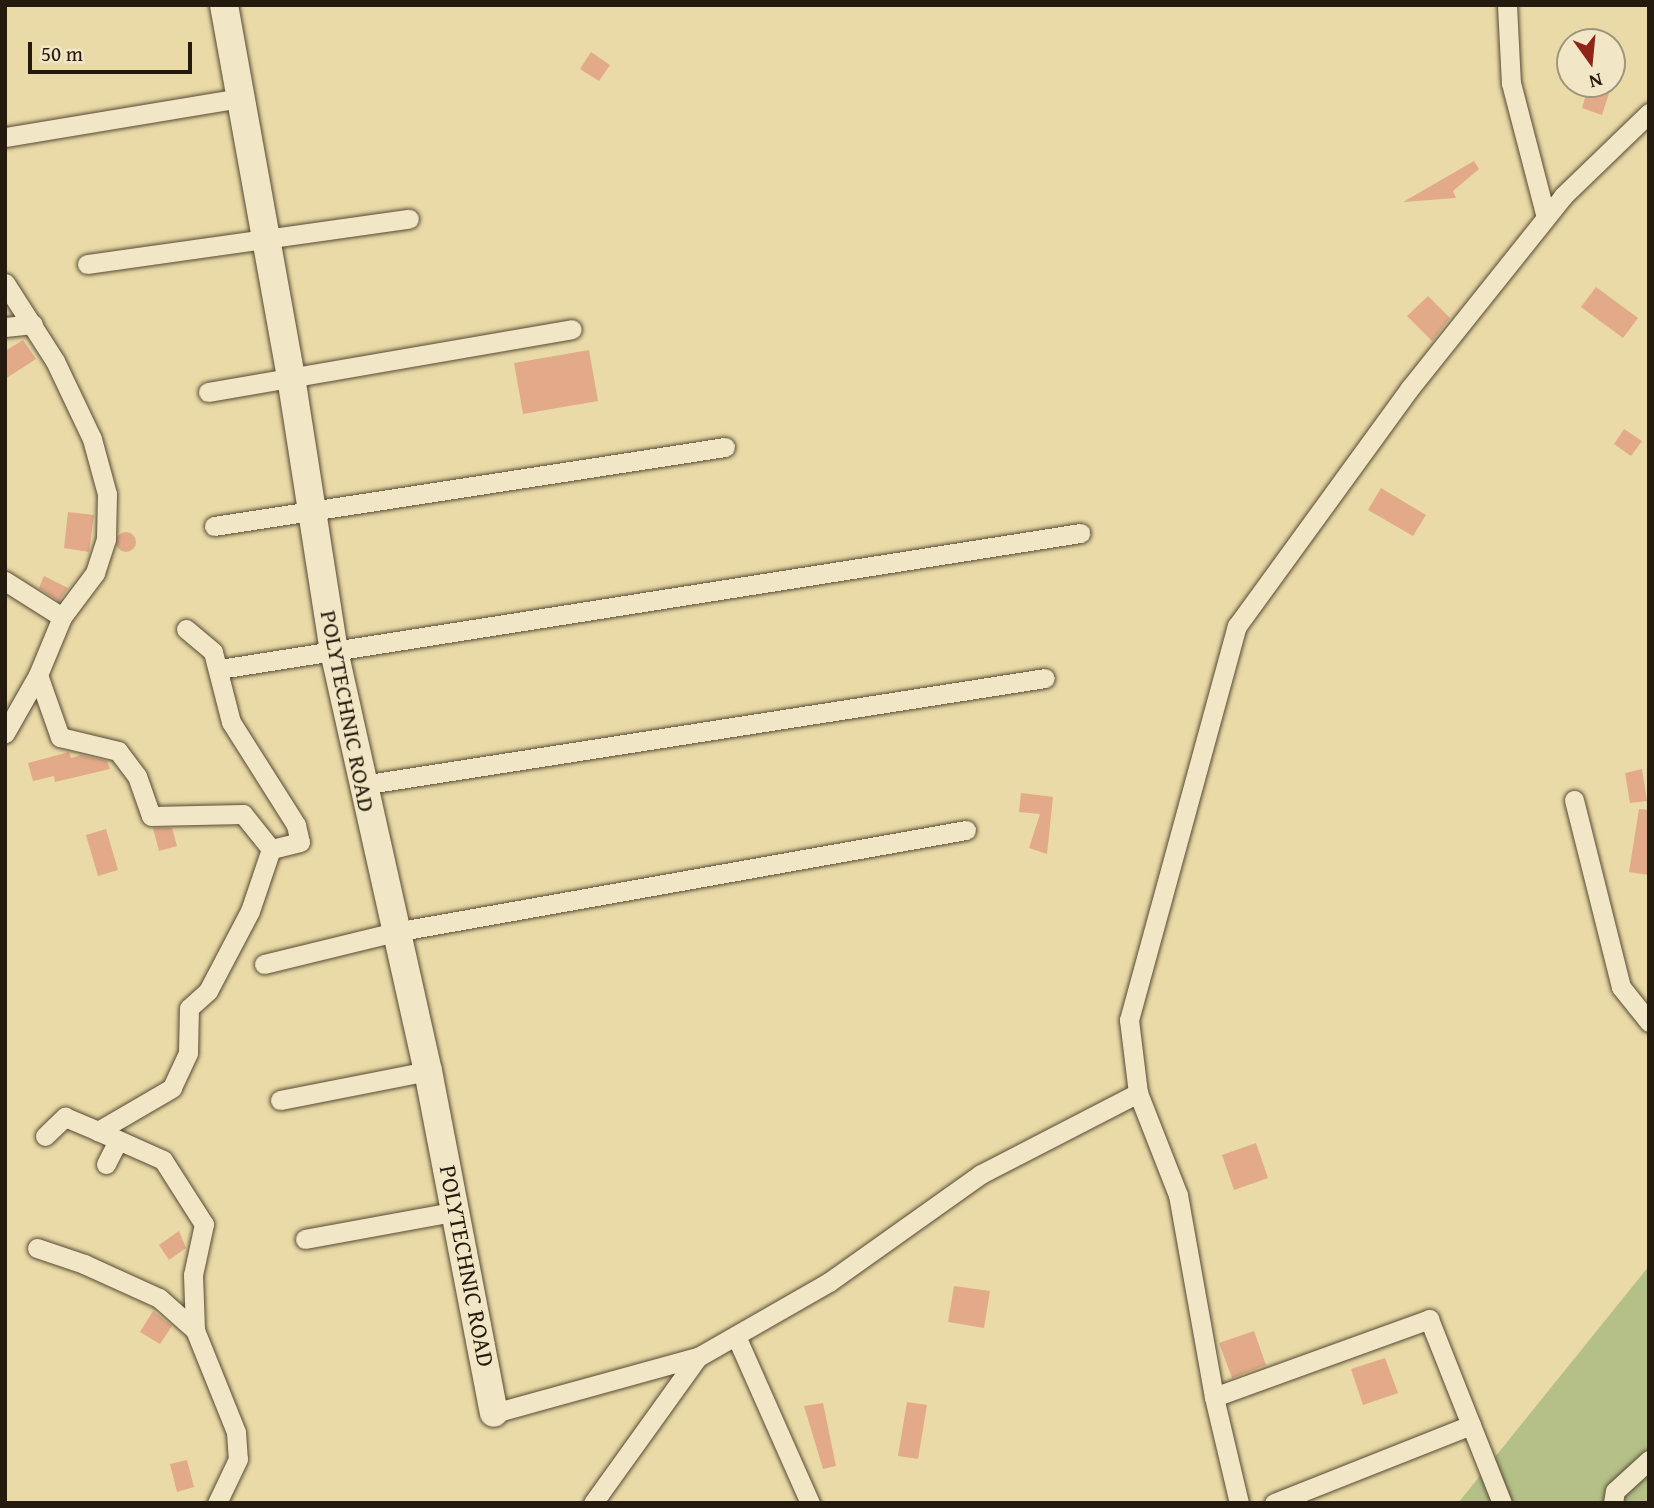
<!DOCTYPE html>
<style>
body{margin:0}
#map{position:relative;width:1654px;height:1508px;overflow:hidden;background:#eadaa7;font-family:"Gentium Book Plus",serif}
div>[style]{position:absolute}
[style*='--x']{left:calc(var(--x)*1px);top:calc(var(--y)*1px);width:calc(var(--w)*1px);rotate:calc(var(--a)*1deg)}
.green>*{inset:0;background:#b5c088}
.building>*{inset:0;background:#e2aa89}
.round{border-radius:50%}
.roads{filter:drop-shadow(0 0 2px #564a34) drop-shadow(0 0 2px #564a34)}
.street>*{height:19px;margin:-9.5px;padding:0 9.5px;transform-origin:9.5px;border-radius:9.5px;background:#f1e7c6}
.secondary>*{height:28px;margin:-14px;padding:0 14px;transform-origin:14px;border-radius:14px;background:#f1e7c6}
span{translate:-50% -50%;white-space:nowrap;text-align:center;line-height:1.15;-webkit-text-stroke:6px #f1e7c6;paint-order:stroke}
.street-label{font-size:24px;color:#251a0e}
.frame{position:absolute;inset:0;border:7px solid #251a0e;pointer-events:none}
.north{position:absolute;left:1556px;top:28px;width:70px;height:70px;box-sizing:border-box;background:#f1e7c6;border:2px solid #9f957c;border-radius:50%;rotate:165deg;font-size:19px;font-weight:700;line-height:28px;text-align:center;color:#251a0e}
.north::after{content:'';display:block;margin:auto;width:24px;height:32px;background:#8f2418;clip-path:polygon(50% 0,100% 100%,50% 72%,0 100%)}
.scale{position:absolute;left:28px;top:42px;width:164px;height:32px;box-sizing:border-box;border:4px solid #251a0e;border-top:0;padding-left:9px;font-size:21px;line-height:24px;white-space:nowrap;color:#251a0e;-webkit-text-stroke:5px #f1e7c6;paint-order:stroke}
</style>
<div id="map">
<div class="green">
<div style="clip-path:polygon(1649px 1266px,1649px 1503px,1458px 1503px)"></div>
</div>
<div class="building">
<div style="clip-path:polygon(591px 52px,610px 65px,599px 81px,580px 69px)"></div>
<div style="clip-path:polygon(1589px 84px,1612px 84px,1602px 115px,1582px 108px)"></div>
<div style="clip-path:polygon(1474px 161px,1479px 169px,1453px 191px,1456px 198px,1403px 202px)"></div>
<div style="clip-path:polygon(1596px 287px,1638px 318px,1623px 338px,1581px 307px)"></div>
<div style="clip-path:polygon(1428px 296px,1450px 318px,1432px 341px,1407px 316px)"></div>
<div style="clip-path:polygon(23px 340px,36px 359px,5px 379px,5px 351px)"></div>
<div style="clip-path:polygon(589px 350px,598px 401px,523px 414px,514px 363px)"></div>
<div style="clip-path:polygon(1624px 429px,1642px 441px,1631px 456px,1614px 444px)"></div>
<div style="clip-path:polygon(1381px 488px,1426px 515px,1413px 536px,1368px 510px)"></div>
<div style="clip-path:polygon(68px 512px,94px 515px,89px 552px,64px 548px)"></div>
<div class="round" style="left:116px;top:532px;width:20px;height:20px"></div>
<div style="clip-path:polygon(44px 576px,68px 588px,59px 601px,39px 588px)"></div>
<div style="clip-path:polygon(69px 752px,71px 758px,81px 755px,107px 761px,110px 769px,55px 782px,54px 776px,33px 781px,28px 763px)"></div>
<div style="clip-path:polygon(1642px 769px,1647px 801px,1630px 803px,1625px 773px)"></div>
<div style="clip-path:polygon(1021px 793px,1053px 797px,1047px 854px,1029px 848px,1040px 814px,1019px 812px)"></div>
<div style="clip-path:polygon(1639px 809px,1649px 810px,1649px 875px,1629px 872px)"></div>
<div style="clip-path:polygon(153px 828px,172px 828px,177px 846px,159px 851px)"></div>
<div style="clip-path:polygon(106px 829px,118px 870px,98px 876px,86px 835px)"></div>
<div style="clip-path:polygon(1256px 1143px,1268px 1178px,1234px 1190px,1222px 1155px)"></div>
<div style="clip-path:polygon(179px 1231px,186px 1248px,169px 1260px,159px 1245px)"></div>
<div style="clip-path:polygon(954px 1286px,990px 1291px,984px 1328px,948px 1322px)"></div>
<div style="clip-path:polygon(153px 1311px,172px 1326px,160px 1344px,140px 1332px)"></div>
<div style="clip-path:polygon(1254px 1331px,1266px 1365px,1232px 1378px,1219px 1343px)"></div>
<div style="clip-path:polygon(1385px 1358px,1398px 1393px,1363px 1405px,1351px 1369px)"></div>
<div style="clip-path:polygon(907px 1402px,927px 1405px,918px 1459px,898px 1456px)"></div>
<div style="clip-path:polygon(823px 1403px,836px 1466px,823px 1469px,804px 1406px)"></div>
<div style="clip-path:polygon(187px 1460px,194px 1487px,177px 1492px,170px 1464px)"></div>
</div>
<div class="roads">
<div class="street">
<div style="--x:1507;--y:5;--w:78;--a:87.1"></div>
<div style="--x:1511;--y:83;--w:138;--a:75.4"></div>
<div style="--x:5;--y:137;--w:239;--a:-9.4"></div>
<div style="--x:87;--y:264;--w:325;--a:-8"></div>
<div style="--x:5;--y:283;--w:93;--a:57.3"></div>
<div style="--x:55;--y:361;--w:86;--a:64.6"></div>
<div style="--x:92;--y:439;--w:57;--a:74.7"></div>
<div style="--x:107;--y:494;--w:45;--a:91.3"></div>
<div style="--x:106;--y:539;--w:36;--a:108"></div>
<div style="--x:95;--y:573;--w:55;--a:126.9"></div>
<div style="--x:5;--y:327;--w:28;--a:-6"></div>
<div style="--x:208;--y:392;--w:369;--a:-9.8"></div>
<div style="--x:214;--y:526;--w:517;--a:-8.79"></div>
<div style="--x:5;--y:581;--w:67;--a:32.3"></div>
<div style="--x:62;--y:617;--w:63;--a:112.5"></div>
<div style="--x:38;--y:675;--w:67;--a:119.6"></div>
<div style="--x:186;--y:629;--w:35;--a:40"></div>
<div style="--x:213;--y:652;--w:72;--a:75.6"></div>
<div style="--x:231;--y:722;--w:122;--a:57.7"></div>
<div style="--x:296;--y:825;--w:17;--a:77"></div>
<div style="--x:300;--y:842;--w:30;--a:166"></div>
<div style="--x:226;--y:668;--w:865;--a:-8.98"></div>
<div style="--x:38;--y:675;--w:66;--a:70.5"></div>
<div style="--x:60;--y:737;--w:60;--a:13.6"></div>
<div style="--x:118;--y:751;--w:31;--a:53"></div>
<div style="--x:137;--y:776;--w:42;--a:70.7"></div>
<div style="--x:151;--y:816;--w:92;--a:-1.2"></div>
<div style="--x:243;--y:814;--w:45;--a:51.3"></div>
<div style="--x:271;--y:849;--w:65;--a:108.7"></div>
<div style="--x:250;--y:911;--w:90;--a:117.7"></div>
<div style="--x:208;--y:991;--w:25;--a:138"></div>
<div style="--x:189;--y:1008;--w:45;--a:91.3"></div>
<div style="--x:188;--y:1053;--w:38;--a:115"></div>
<div style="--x:172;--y:1088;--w:86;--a:149.8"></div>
<div style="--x:98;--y:1131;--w:71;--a:24"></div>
<div style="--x:163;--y:1160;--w:76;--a:57.4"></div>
<div style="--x:204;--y:1224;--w:52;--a:102.2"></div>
<div style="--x:193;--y:1275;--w:55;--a:87.9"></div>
<div style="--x:195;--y:1330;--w:110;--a:68.1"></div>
<div style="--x:236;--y:1432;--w:27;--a:86"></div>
<div style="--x:238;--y:1459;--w:49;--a:115.5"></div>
<div style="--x:362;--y:785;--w:691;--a:-8.9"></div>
<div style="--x:1574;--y:800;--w:193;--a:75.9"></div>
<div style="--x:1621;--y:987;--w:45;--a:51.3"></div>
<div style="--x:264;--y:964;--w:135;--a:-13.7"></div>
<div style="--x:395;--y:932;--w:580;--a:-10.13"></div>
<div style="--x:280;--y:1100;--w:151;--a:-11.1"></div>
<div style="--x:45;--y:1136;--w:28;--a:-44"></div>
<div style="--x:65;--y:1117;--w:36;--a:23"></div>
<div style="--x:106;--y:1164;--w:25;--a:-63"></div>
<div style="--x:305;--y:1239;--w:155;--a:-10.4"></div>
<div style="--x:37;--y:1248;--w:50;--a:18.8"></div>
<div style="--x:84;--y:1264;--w:82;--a:24.4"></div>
<div style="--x:159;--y:1298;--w:48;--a:41.6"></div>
<div style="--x:736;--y:1336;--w:183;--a:66.1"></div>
<div style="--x:1214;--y:1397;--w:229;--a:-19.9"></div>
<div style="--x:1429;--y:1319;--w:198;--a:68.4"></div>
<div style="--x:494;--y:1413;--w:212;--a:-15.4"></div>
<div style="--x:593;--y:1503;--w:180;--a:-54.3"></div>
<div style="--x:698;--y:1357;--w:151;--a:-29.8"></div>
<div style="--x:829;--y:1282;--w:186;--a:-35.4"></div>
<div style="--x:981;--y:1174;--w:177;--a:-27.3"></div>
<div style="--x:1239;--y:1503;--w:109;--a:-103.3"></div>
<div style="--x:1214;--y:1397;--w:205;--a:-100.1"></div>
<div style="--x:1178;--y:1195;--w:110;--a:-111.4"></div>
<div style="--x:1138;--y:1093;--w:74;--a:-97"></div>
<div style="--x:1129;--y:1020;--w:409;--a:-74.7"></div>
<div style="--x:1237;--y:626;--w:294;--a:-54"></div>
<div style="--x:1410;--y:388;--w:246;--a:-51.4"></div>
<div style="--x:1563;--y:196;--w:120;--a:-44"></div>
<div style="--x:1274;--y:1503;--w:212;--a:-21.6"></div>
<div style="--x:1613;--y:1503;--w:12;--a:-81"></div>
<div style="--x:1615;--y:1491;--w:46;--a:-42.4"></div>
</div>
<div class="secondary">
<div style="--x:224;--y:5;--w:378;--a:79.8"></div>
<div style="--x:291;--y:377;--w:277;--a:81.1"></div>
<div style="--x:334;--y:651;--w:430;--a:77.4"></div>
<div style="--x:428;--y:1071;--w:348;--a:79.1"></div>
</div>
</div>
<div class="street-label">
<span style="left:348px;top:711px;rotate:79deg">POLYTECHNIC ROAD</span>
<span style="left:467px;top:1266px;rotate:79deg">POLYTECHNIC ROAD</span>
</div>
<div class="frame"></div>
<div class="north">N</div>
<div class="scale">50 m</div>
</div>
